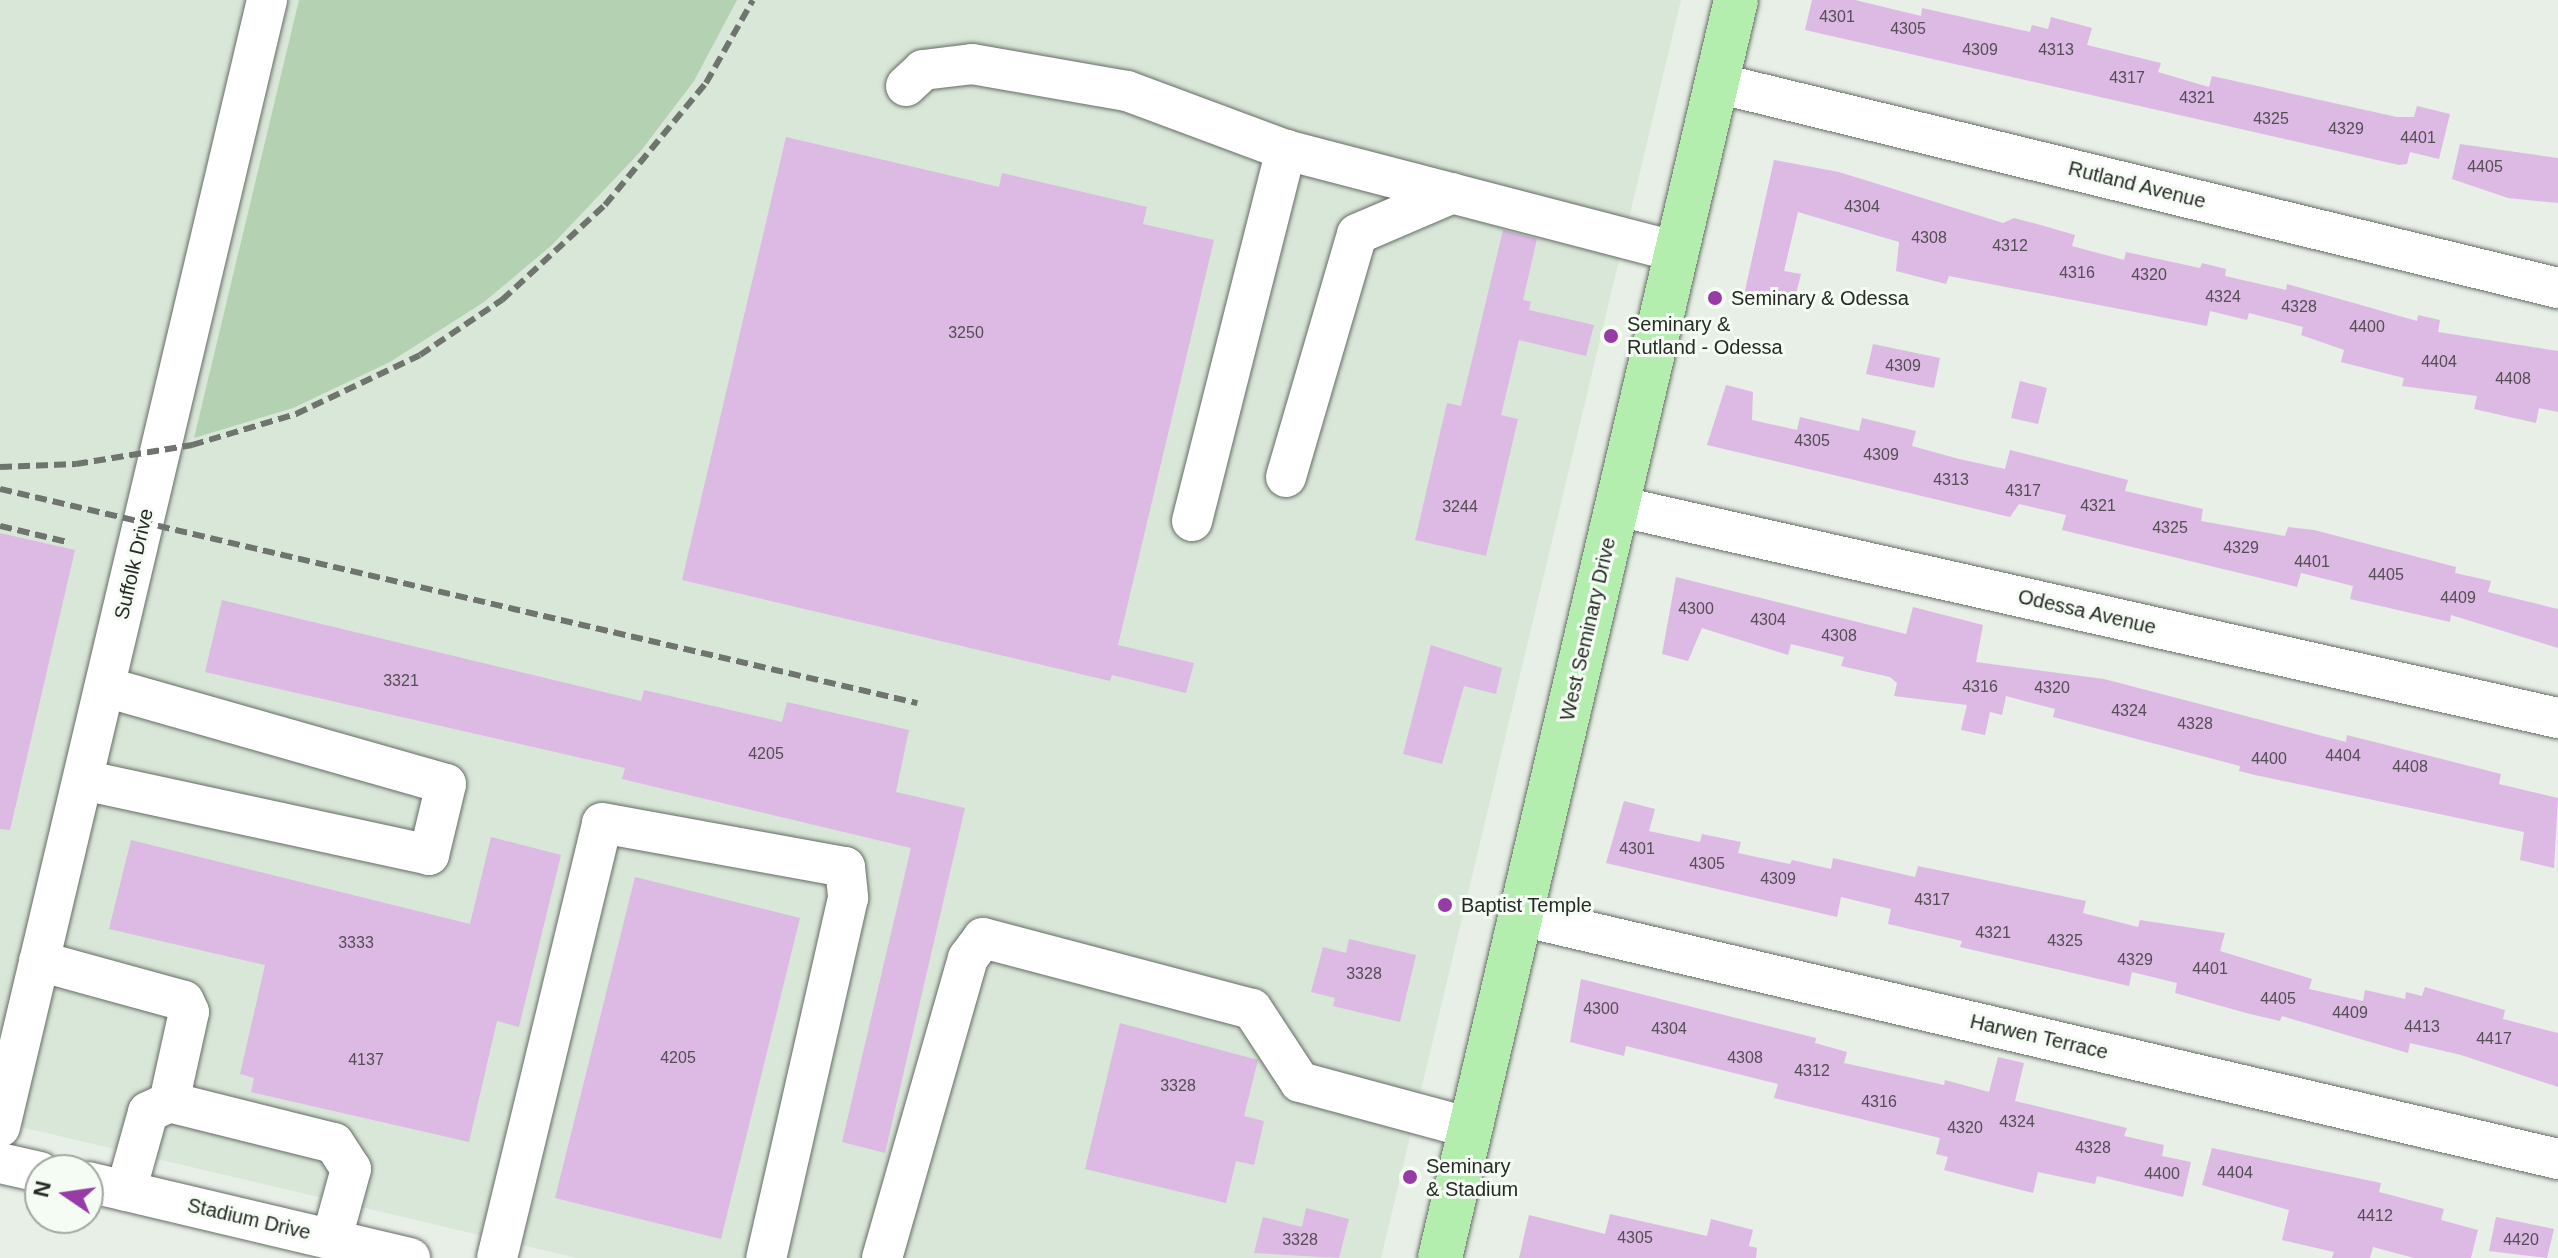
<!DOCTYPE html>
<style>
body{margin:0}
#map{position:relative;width:2558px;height:1258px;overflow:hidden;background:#e7efe6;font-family:Arial,sans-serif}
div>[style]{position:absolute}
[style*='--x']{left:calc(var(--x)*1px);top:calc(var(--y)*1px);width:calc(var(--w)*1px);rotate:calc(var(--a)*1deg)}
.built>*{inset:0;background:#d9e7d8}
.green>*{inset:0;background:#b4d1b1}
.building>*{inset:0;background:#dcbae3}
.roads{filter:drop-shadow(0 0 2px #666d66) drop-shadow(0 0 2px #666d66)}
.minor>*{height:40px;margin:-20px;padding:0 20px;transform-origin:20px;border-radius:20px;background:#fff}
.major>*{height:44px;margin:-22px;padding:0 22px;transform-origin:22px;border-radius:22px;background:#b3eeaf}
.rail>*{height:6px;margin-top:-3px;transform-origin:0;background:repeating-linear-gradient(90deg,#6f746e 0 12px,transparent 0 18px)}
.dots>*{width:22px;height:22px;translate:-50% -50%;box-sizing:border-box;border:4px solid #f4fcf3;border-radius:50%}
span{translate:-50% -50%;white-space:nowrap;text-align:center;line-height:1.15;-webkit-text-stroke:6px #f4fcf3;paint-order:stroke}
.number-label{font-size:16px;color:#544e55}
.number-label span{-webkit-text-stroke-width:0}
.street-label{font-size:20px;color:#272a26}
.poi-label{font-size:20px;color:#272a26}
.left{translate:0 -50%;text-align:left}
.north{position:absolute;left:24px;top:1154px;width:80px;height:80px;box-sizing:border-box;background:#f4fcf3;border:2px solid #a2a8a1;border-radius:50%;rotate:283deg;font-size:22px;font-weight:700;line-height:32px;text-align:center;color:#272a26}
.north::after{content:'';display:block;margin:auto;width:28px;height:36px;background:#973ca7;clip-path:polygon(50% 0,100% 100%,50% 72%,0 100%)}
</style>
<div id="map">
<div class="built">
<div style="clip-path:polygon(0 0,1681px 0,1381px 1258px,577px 1258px,0 1122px)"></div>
</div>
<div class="green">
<div style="clip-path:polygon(299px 0,737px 0,694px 81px,640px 152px,552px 245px,484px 302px,390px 362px,293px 408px,194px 438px)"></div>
</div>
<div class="building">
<div style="clip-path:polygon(1812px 0,1855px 0,1921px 16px,1922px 8px,2030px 32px,2032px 25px,2048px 29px,2051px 17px,2092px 28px,2087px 45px,2161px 63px,2158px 72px,2209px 87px,2212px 76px,2397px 117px,2414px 117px,2417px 106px,2450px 114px,2439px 159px,2410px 152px,2407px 164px,2399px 165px,1805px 30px)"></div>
<div style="clip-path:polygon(786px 137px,999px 187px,1002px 173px,1147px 207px,1143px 224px,1214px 240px,1118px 645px,1194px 663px,1186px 693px,1112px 675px,1110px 681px,682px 580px)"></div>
<div style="clip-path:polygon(2460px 144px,2558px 158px,2558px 203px,2508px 198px,2452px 179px)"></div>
<div style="clip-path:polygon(1774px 160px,1839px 172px,2003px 223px,2014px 218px,2044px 226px,2075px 235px,2072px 246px,2124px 260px,2126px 252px,2200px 268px,2202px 263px,2226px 269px,2225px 276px,2286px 290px,2287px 284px,2417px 321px,2418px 315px,2440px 320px,2438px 332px,2558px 351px,2558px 412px,2539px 408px,2536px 423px,2474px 409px,2477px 396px,2402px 386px,2404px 378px,2341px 362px,2344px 350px,2301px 335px,2303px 327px,2249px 313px,2247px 320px,2210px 311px,2207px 326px,1949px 276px,1946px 284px,1896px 271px,1899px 242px,1798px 212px,1784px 271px,1801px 274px,1793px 306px,1744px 295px)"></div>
<div style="clip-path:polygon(1503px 230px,1537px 239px,1523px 300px,1531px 302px,1529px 310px,1594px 325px,1586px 356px,1519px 340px,1501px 415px,1518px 419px,1486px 556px,1415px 540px,1447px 403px,1461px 406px)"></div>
<div style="clip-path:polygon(1873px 344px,1940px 358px,1934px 388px,1866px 374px)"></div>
<div style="clip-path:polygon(2020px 381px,2047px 388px,2038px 424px,2011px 418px)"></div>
<div style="clip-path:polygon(1726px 385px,1753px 392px,1752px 420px,1797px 430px,1800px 417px,1859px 431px,1862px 418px,1916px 431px,1912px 446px,1959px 459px,2005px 469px,2010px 450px,2128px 480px,2125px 491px,2203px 509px,2201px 521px,2285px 536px,2288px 527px,2314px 530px,2456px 567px,2455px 573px,2491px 581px,2488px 592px,2558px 609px,2558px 648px,2451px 615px,2450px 622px,2350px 599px,2353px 586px,2301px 573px,2297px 587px,2062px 530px,2066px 515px,2019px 504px,2010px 517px,1707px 445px)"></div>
<div style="clip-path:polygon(0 533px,75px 550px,10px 830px,0 829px)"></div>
<div style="clip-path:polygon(1676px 577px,1906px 634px,1913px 607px,1983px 625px,1976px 662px,2104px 679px,2346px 742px,2347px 735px,2501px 774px,2499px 784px,2558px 798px,2554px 868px,2520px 860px,2524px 832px,2255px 775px,2239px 771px,2240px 766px,2053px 717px,2055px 709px,2006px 696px,2002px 715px,1990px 712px,1985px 735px,1961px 730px,1967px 705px,1894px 696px,1897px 683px,1890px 677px,1841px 666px,1844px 657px,1791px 644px,1788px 655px,1702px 628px,1688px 661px,1662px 654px)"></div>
<div style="clip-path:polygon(222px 600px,641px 701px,644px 690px,782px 722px,787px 702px,909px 730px,896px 792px,965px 808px,885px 1153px,842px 1142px,911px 848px,622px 779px,625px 768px,205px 672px)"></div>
<div style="clip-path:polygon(1431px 645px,1502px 668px,1496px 694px,1464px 686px,1442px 764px,1403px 754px)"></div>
<div style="clip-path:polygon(1624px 801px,1655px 809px,1649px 831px,1700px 842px,1702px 834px,1741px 842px,1738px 853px,1790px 864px,1792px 860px,1831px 869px,1833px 858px,1915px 877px,1918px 866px,2086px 901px,2083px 913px,2138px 927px,2140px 920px,2225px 933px,2220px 951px,2312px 979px,2309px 989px,2363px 1001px,2365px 990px,2405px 999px,2406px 992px,2422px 996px,2425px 987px,2505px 1010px,2503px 1019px,2558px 1033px,2558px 1087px,2461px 1055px,2410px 1043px,2408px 1053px,2282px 1016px,2280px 1021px,2246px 1013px,2175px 993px,2177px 983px,2132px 972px,2129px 986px,1960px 947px,1962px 941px,1888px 924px,1891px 909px,1841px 897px,1837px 917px,1606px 863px)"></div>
<div style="clip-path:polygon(491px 837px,561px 855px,519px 1027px,497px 1021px,469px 1142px,251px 1092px,254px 1078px,240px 1074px,265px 965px,109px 929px,131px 840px,470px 924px)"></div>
<div style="clip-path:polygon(635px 877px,800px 918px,721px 1239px,555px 1198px)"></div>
<div style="clip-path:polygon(1349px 939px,1416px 955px,1400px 1022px,1333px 1006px,1335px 998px,1311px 992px,1323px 947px,1346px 953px)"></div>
<div style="clip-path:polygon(1581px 979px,1816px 1038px,1815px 1043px,1847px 1052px,1844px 1063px,1944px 1085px,1945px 1080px,1989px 1092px,1998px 1057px,2024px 1063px,2015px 1101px,2127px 1128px,2124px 1136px,2164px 1145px,2162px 1156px,2191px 1162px,2183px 1197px,2097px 1176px,2095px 1184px,2038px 1172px,2033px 1193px,1990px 1182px,1944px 1170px,1948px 1157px,1936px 1154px,1940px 1138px,1774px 1098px,1778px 1084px,1626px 1046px,1624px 1056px,1570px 1042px)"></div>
<div style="clip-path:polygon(1120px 1023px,1258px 1060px,1244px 1116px,1264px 1121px,1254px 1165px,1236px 1161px,1226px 1203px,1085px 1169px)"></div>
<div style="clip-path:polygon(2212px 1148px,2381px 1183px,2379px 1192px,2444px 1209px,2441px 1220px,2478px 1230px,2471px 1258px,2414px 1258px,2373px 1247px,2370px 1258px,2332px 1258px,2334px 1252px,2282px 1240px,2289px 1210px,2202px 1185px)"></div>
<div style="clip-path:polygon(1306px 1208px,1349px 1219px,1339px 1258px,1254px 1253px,1263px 1217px,1302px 1227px)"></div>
<div style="clip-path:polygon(1610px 1214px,1707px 1236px,1711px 1219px,1753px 1230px,1749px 1246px,1757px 1248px,1756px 1258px,1519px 1258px,1529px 1215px,1605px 1234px)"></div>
<div style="clip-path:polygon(2496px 1217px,2554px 1229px,2547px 1258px,2489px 1251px)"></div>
</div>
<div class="roads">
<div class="minor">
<div style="--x:1717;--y:83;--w:866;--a:13.7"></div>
<div style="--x:906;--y:86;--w:23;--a:-43"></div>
<div style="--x:923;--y:70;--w:49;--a:-7"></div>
<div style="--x:972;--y:64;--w:157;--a:9.9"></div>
<div style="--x:1127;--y:91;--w:170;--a:20.4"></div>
<div style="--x:1286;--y:477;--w:253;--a:-73.7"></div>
<div style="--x:1357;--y:234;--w:104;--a:-23.1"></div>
<div style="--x:1617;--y:506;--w:965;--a:12.7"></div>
<div style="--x:1192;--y:521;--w:383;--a:-75.8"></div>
<div style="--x:1286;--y:150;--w:404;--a:14.6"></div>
<div style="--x:83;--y:780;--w:354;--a:12.2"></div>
<div style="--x:429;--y:855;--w:73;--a:-76.5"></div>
<div style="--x:446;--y:784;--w:355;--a:-164.1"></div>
<div style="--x:1521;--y:916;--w:1065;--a:13.19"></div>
<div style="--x:39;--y:961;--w:150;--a:15.4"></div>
<div style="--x:184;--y:1001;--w:12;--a:66"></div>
<div style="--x:189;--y:1012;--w:92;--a:102.5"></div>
<div style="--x:0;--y:1127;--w:1158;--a:-76.67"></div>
<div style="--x:0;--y:1163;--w:41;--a:12.7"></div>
<div style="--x:88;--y:1182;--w:331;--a:13.3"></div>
<div style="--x:126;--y:1191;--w:82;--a:-74.4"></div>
<div style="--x:148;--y:1112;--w:23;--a:-25"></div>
<div style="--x:169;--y:1102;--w:170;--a:14"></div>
<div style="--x:334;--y:1143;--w:31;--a:57"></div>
<div style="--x:351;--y:1169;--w:72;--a:105.4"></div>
<div style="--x:497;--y:1258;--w:447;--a:-76.4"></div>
<div style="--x:602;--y:823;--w:247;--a:10.3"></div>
<div style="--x:845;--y:867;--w:31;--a:84"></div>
<div style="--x:848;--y:898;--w:369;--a:102.8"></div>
<div style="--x:882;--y:1258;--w:312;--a:-74"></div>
<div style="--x:968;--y:958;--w:25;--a:-53"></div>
<div style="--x:983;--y:938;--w:278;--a:14.8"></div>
<div style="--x:1252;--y:1009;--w:87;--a:56.7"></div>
<div style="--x:1300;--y:1082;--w:177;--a:15.1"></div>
</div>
<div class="major">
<div style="--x:1440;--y:1258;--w:1292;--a:-76.76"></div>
</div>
</div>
<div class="rail">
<div style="--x:0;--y:467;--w:76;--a:-2.3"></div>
<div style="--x:76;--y:464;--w:118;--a:-9.3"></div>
<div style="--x:192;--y:445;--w:109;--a:-16.6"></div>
<div style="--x:296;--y:414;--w:137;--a:-25.4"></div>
<div style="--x:420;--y:355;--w:99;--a:-33.9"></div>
<div style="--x:502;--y:300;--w:140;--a:-42.7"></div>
<div style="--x:605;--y:205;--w:158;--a:-50.4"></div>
<div style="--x:706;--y:83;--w:95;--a:-60.5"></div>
<div style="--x:0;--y:489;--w:942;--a:13.14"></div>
<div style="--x:0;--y:526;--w:69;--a:13.4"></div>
</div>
<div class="dots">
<div style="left:1715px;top:298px;background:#973ca7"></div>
<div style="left:1611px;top:336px;background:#973ca7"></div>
<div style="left:1445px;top:905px;background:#973ca7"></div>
<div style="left:1410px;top:1177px;background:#973ca7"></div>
</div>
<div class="number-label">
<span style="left:1837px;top:17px">4301</span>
<span style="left:1908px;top:29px">4305</span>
<span style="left:1980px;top:50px">4309</span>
<span style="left:2056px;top:50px">4313</span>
<span style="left:2127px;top:78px">4317</span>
<span style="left:2197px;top:98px">4321</span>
<span style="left:2271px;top:119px">4325</span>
<span style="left:2346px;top:129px">4329</span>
<span style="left:2418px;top:138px">4401</span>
<span style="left:2485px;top:167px">4405</span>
<span style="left:1862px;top:207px">4304</span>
<span style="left:1929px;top:238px">4308</span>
<span style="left:2010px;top:246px">4312</span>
<span style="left:2077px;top:273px">4316</span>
<span style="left:2149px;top:275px">4320</span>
<span style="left:2223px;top:297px">4324</span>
<span style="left:2299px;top:307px">4328</span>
<span style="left:2367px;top:327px">4400</span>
<span style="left:966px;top:333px">3250</span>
<span style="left:2439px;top:362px">4404</span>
<span style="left:1903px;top:366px">4309</span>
<span style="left:2513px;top:379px">4408</span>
<span style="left:1812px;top:441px">4305</span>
<span style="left:1881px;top:455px">4309</span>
<span style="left:1951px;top:480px">4313</span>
<span style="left:2023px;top:491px">4317</span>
<span style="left:2098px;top:506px">4321</span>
<span style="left:1460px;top:507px">3244</span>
<span style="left:2170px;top:528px">4325</span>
<span style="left:2241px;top:548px">4329</span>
<span style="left:2312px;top:562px">4401</span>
<span style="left:2386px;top:575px">4405</span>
<span style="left:2458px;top:598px">4409</span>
<span style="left:1696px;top:609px">4300</span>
<span style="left:1768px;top:620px">4304</span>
<span style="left:1839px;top:636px">4308</span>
<span style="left:401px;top:681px">3321</span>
<span style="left:1980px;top:687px">4316</span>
<span style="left:2052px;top:688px">4320</span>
<span style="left:2129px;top:711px">4324</span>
<span style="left:2195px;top:724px">4328</span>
<span style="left:766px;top:754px">4205</span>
<span style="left:2343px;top:756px">4404</span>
<span style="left:2269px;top:759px">4400</span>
<span style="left:2410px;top:767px">4408</span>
<span style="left:1637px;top:849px">4301</span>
<span style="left:1707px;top:864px">4305</span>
<span style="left:1778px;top:879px">4309</span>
<span style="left:1932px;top:900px">4317</span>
<span style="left:1993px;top:933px">4321</span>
<span style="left:2065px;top:941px">4325</span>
<span style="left:356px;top:943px">3333</span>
<span style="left:2135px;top:960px">4329</span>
<span style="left:2210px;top:969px">4401</span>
<span style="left:1364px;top:974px">3328</span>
<span style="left:2278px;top:999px">4405</span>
<span style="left:1601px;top:1009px">4300</span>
<span style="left:2350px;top:1013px">4409</span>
<span style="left:2422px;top:1027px">4413</span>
<span style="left:1669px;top:1029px">4304</span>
<span style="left:2494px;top:1039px">4417</span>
<span style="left:678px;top:1058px">4205</span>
<span style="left:1745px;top:1058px">4308</span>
<span style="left:366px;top:1060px">4137</span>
<span style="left:1812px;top:1071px">4312</span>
<span style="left:1178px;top:1086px">3328</span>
<span style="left:1879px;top:1102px">4316</span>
<span style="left:2017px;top:1122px">4324</span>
<span style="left:1965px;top:1128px">4320</span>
<span style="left:2093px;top:1148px">4328</span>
<span style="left:2235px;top:1173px">4404</span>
<span style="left:2162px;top:1174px">4400</span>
<span style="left:2375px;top:1216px">4412</span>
<span style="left:1635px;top:1238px">4305</span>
<span style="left:1300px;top:1240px">3328</span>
<span style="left:2521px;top:1240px">4420</span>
</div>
<div class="street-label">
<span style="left:2137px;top:185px;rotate:14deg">Rutland Avenue</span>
<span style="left:134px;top:564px;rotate:-77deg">Suffolk Drive</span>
<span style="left:2087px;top:612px;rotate:13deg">Odessa Avenue</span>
<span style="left:1588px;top:629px;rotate:-77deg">West Seminary Drive</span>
<span style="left:2039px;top:1037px;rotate:13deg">Harwen Terrace</span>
<span style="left:249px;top:1219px;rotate:13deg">Stadium Drive</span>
</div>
<div class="poi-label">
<span class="left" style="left:1731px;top:298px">Seminary &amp; Odessa</span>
<span class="left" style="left:1627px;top:336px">Seminary &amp;<br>Rutland - Odessa</span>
<span class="left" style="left:1461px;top:905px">Baptist Temple</span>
<span class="left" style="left:1426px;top:1178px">Seminary<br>&amp; Stadium</span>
</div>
<div class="north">N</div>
</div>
